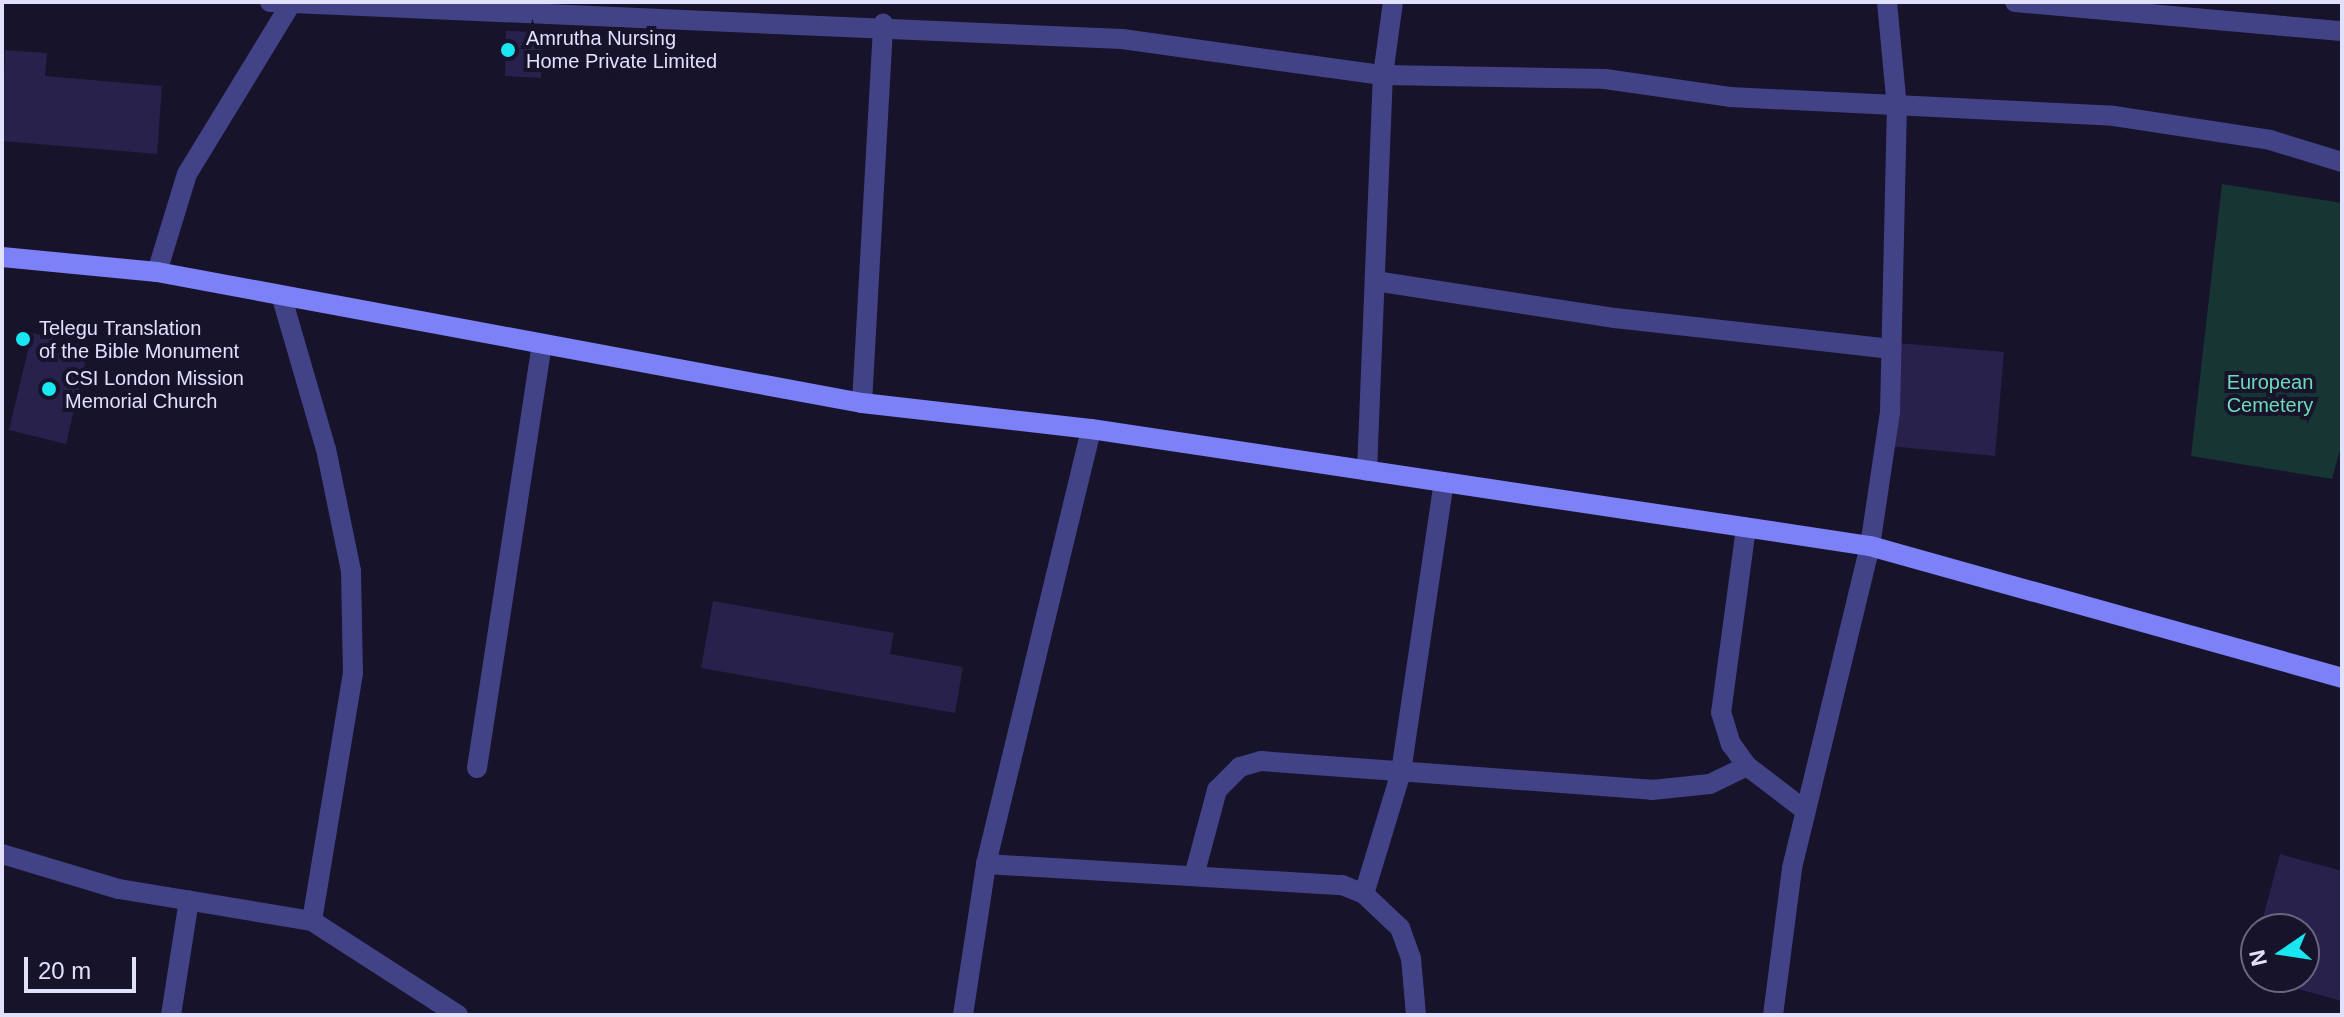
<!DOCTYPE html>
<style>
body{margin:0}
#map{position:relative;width:2344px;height:1017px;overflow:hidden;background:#16132b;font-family:Arial,sans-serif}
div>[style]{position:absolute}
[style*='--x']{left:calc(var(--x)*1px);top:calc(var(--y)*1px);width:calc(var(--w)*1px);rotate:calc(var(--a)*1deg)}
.green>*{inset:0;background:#173532}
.building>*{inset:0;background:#27214b}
.street>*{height:20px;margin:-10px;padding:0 10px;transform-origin:10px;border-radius:10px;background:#424387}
.secondary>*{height:20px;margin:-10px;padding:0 10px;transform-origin:10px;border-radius:10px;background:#7d81f7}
.dots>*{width:22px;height:22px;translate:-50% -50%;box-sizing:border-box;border:4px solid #16132b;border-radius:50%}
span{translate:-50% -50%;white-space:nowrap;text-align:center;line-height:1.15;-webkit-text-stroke:8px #16132b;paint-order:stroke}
.poi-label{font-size:20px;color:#e1e0fd}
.left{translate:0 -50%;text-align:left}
.park-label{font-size:20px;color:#6fdab9}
.frame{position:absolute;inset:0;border:4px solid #e1e0fd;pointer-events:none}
.north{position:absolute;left:2240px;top:913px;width:80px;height:80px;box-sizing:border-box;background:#16132b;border:2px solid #67657f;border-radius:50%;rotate:257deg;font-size:22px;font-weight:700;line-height:32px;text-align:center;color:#e1e0fd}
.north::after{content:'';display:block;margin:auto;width:28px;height:36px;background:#19e6f0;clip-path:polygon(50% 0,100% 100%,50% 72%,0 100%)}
.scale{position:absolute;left:24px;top:957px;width:112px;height:36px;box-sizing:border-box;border:4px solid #e1e0fd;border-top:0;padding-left:10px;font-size:24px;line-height:28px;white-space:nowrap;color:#e1e0fd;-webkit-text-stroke:6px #16132b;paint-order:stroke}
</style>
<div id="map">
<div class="green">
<div style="clip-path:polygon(2222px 184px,2342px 203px,2342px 443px,2332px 479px,2191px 456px)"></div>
</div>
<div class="building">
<div style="clip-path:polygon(506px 31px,543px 32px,541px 78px,505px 76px)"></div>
<div style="clip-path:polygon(5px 50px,47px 53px,45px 76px,162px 86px,157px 154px,2px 141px)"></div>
<div style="clip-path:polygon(32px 333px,89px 347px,66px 444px,9px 430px)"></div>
<div style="clip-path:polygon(1898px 343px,2004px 352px,1995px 456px,1888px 446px)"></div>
<div style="clip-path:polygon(713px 601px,894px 633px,890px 654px,963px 667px,955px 713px,701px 668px)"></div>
<div style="clip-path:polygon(2280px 854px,2342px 871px,2342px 1001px,2257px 978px,2304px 977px,2304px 929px,2260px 929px)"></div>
<div style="clip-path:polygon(2255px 950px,2256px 950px,2256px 978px,2248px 976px)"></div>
</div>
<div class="street">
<div style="--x:270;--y:2;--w:853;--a:2.49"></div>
<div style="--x:1122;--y:39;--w:263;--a:7.9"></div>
<div style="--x:1383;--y:75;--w:222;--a:1"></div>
<div style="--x:1605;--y:79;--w:126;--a:8.2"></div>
<div style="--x:1730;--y:97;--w:384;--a:2.8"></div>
<div style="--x:2114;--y:116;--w:158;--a:8.7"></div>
<div style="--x:2270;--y:140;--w:75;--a:17"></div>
<div style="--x:2015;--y:2;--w:328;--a:5.1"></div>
<div style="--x:157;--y:272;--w:102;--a:-73"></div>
<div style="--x:187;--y:174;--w:202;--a:-58.6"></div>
<div style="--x:1375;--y:281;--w:243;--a:8.8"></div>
<div style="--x:1615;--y:318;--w:278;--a:6.4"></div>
<div style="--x:282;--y:298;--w:157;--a:73.8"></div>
<div style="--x:326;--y:449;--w:125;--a:78.4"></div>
<div style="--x:351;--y:571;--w:102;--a:88.9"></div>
<div style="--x:353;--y:673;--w:251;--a:99.4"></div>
<div style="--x:862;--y:403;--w:380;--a:-86.8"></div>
<div style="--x:1367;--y:471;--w:396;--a:-87.7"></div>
<div style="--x:1383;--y:75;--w:74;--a:-82.2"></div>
<div style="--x:1746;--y:528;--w:186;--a:97.7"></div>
<div style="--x:1721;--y:712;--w:34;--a:73"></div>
<div style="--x:1731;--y:744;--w:27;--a:54"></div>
<div style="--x:1747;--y:766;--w:74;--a:37.3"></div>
<div style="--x:477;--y:768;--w:428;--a:-81.3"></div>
<div style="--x:2;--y:854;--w:122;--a:16.7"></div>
<div style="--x:119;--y:889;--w:196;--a:9.4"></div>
<div style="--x:312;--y:921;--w:174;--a:32.8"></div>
<div style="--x:986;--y:864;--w:357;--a:3.4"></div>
<div style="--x:1342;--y:885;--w:24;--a:22"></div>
<div style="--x:1364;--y:894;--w:50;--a:43.4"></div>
<div style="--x:1400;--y:928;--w:32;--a:70"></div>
<div style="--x:1411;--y:958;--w:57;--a:85"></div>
<div style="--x:1194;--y:876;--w:89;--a:-75"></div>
<div style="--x:1217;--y:790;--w:33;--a:-45"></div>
<div style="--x:1240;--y:767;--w:22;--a:-16"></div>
<div style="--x:1261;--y:761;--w:392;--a:4.2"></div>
<div style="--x:1652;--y:790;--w:58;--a:-5.9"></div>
<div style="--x:1710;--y:784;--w:41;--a:-25.9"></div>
<div style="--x:1364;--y:894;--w:127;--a:-73.1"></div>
<div style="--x:1401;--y:772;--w:293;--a:-81.6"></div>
<div style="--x:171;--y:1015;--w:116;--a:-81.1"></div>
<div style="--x:963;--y:1015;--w:153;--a:-81.3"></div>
<div style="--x:986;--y:864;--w:447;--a:-76.4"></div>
<div style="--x:1773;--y:1015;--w:148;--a:-82.6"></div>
<div style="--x:1792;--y:868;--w:331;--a:-76.4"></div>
<div style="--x:1870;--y:546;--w:135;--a:-81.5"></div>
<div style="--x:1890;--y:412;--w:304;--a:-88.7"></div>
<div style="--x:1897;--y:108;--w:106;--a:-95.4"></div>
</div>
<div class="secondary">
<div style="--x:2;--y:257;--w:156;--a:5.5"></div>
<div style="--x:157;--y:272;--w:717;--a:10.53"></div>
<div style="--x:862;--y:403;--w:230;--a:6.5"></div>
<div style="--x:1091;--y:429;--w:788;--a:8.54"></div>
<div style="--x:1870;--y:546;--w:490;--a:15.6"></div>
</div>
<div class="dots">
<div style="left:508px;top:50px;background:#19e6f0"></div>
<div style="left:23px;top:339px;background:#19e6f0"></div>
<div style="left:49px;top:389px;background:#19e6f0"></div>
</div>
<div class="poi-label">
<span class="left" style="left:526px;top:50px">Amrutha Nursing<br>Home Private Limited</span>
<span class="left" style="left:39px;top:340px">Telegu Translation<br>of the Bible Monument</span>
<span class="left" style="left:65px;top:390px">CSI London Mission<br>Memorial Church</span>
</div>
<div class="park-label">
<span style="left:2270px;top:394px">European<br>Cemetery</span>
</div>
<div class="frame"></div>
<div class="north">N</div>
<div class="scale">20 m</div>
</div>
